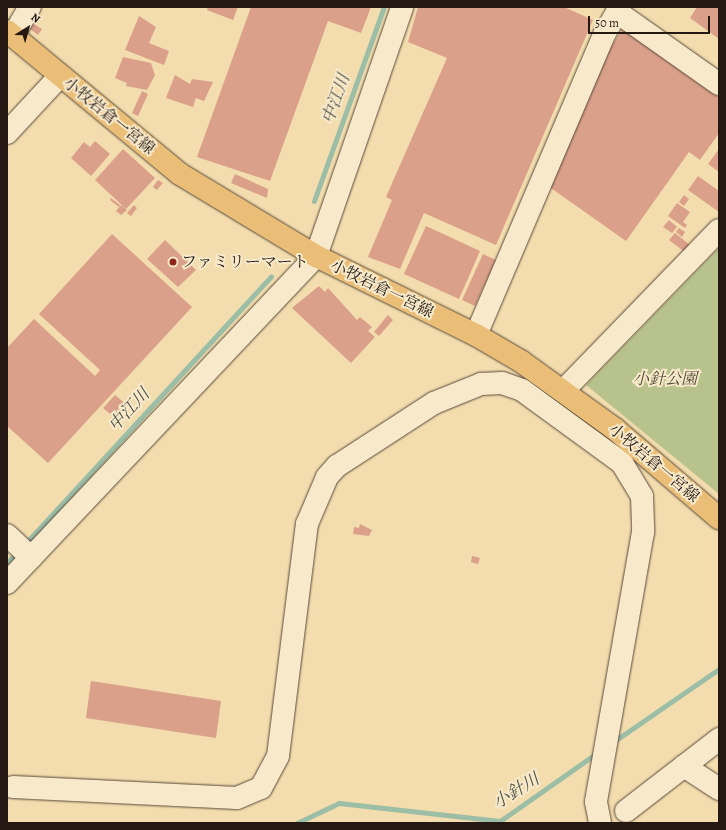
<!DOCTYPE html>
<meta charset="utf-8">
<style>
body{margin:0}
#map{position:relative;width:726px;height:830px;overflow:hidden;background:#f3ddae;font-family:Alegreya,"Noto Serif JP",serif}
div>[style]{position:absolute}
[style*='--x']{left:calc(var(--x)*1px);top:calc(var(--y)*1px);width:calc(var(--w)*1px);rotate:calc(var(--a)*1deg)}
.green>*{inset:0;background:#b8c28c}
.stream>*{height:5px;margin:-2.5px;padding:0 2.5px;transform-origin:2.5px;border-radius:2.5px;background:#9cbda6}
.building>*{inset:0;background:#daa089}
.roads{filter:drop-shadow(0 0 1px #58493a) drop-shadow(0 0 1px #58493a)}
.minor>*{height:22px;margin:-11px;padding:0 11px;transform-origin:11px;border-radius:11px;background:#f7e9ca}
.major>*{height:22px;margin:-11px;padding:0 11px;transform-origin:11px;border-radius:11px;background:#eabe77}
.dots>*{width:11px;height:11px;translate:-50% -50%;box-sizing:border-box;border:2px solid #f7e9ca;border-radius:50%}
span{translate:-50% -50%;white-space:nowrap;text-align:center;line-height:1.15;-webkit-text-stroke:4px #f7e9ca;paint-order:stroke}
.street-label{font-size:16px;color:#251813}
.poi-label{font-size:16px;color:#251813}
.left{translate:0 -50%;text-align:left}
.park-label{font-size:16px;color:#514b37;font-style:italic}
.water-label{font-size:17px;color:#4f5246;font-style:italic}
.frame{position:absolute;inset:0;border:8px solid #251813;pointer-events:none}
.north{position:absolute;left:8px;top:8px;width:40px;height:40px;-webkit-text-stroke:3px #f7e9ca;paint-order:stroke;rotate:37deg;font-size:11px;font-weight:700;line-height:16px;text-align:center;color:#251813}
.north::after{content:'';display:block;margin:auto;width:14px;height:18px;background:#251813;clip-path:polygon(50% 0,100% 100%,50% 72%,0 100%)}
.scale{position:absolute;left:588px;top:16px;width:122px;height:18px;box-sizing:border-box;border:2px solid #251813;border-top:0;padding-left:5px;font-size:12px;line-height:14px;white-space:nowrap;color:#251813;-webkit-text-stroke:3px #f7e9ca;paint-order:stroke}
</style>
<div id="map">
<div class="green">
<div style="clip-path:polygon(719px 248px,719px 494px,586px 385px)"></div>
</div>
<div class="stream">
<div style="--x:314;--y:201;--w:206;--a:-70.2"></div>
<div style="--x:24;--y:545;--w:365;--a:-47.4"></div>
<div style="--x:7;--y:563;--w:15;--a:-48"></div>
<div style="--x:613;--y:742;--w:129;--a:-34.6"></div>
<div style="--x:297;--y:823;--w:47;--a:-25.5"></div>
<div style="--x:339;--y:803;--w:162;--a:6.4"></div>
<div style="--x:500;--y:821;--w:120;--a:-35.1"></div>
</div>
<div class="building">
<div style="clip-path:polygon(208px 7px,238px 7px,233px 20px,207px 10px)"></div>
<div style="clip-path:polygon(251px 7px,371px 7px,361px 33px,328px 21px,270px 181px,197px 157px)"></div>
<div style="clip-path:polygon(418px 7px,564px 7px,593px 20px,496px 245px,424px 213px,400px 269px,368px 257px,392px 200px,386px 197px,447px 58px,408px 42px)"></div>
<div style="clip-path:polygon(697px 7px,719px 7px,719px 39px,690px 18px)"></div>
<div style="clip-path:polygon(139px 16px,156px 27px,149px 43px,169px 51px,164px 65px,125px 50px)"></div>
<div style="clip-path:polygon(34px 24px,42px 29px,38px 35px,30px 29px)"></div>
<div style="clip-path:polygon(626px 25px,719px 91px,719px 133px,700px 160px,689px 152px,626px 241px,548px 186px,602px 59px)"></div>
<div style="clip-path:polygon(123px 57px,151px 63px,155px 75px,147px 90px,126px 86px,127px 83px,115px 78px)"></div>
<div style="clip-path:polygon(175px 75px,190px 84px,192px 79px,213px 82px,204px 101px,196px 98px,193px 107px,166px 98px)"></div>
<div style="clip-path:polygon(142px 91px,148px 94px,138px 116px,132px 113px)"></div>
<div style="clip-path:polygon(95px 141px,110px 154px,91px 176px,71px 158px,84px 142px,90px 147px)"></div>
<div style="clip-path:polygon(123px 149px,155px 178px,126px 209px,95px 180px)"></div>
<div style="clip-path:polygon(719px 149px,719px 172px,708px 164px)"></div>
<div style="clip-path:polygon(235px 174px,268px 189px,267px 198px,231px 183px)"></div>
<div style="clip-path:polygon(698px 176px,719px 191px,719px 212px,688px 190px)"></div>
<div style="clip-path:polygon(158px 180px,163px 183px,157px 190px,153px 187px)"></div>
<div style="clip-path:polygon(684px 195px,689px 199px,684px 206px,679px 202px)"></div>
<div style="clip-path:polygon(111px 198px,120px 205px,119px 207px,110px 200px)"></div>
<div style="clip-path:polygon(677px 203px,690px 212px,683px 222px,687px 225px,685px 228px,668px 216px)"></div>
<div style="clip-path:polygon(121px 205px,127px 210px,121px 215px,116px 211px)"></div>
<div style="clip-path:polygon(134px 205px,137px 208px,131px 216px,127px 213px)"></div>
<div style="clip-path:polygon(669px 220px,677px 227px,672px 233px,663px 227px)"></div>
<div style="clip-path:polygon(426px 226px,480px 251px,459px 299px,404px 274px)"></div>
<div style="clip-path:polygon(679px 228px,685px 232px,682px 237px,676px 232px)"></div>
<div style="clip-path:polygon(675px 233px,690px 245px,685px 252px,669px 240px)"></div>
<div style="clip-path:polygon(112px 234px,192px 307px,48px 463px,7px 426px,7px 348px,34px 319px,95px 376px,100px 370px,39px 314px)"></div>
<div style="clip-path:polygon(165px 240px,196px 270px,178px 287px,147px 259px)"></div>
<div style="clip-path:polygon(483px 254px,496px 260px,475px 306px,462px 300px)"></div>
<div style="clip-path:polygon(319px 286px,325px 292px,328px 288px,357px 320px,360px 317px,372px 327px,368px 331px,375px 337px,351px 363px,292px 308px)"></div>
<div style="clip-path:polygon(388px 315px,393px 320px,379px 336px,374px 332px)"></div>
<div style="clip-path:polygon(115px 395px,127px 405px,115px 418px,103px 408px)"></div>
<div style="clip-path:polygon(360px 524px,372px 530px,369px 536px,353px 534px,354px 527px,359px 528px)"></div>
<div style="clip-path:polygon(472px 556px,480px 558px,478px 564px,471px 562px)"></div>
<div style="clip-path:polygon(91px 681px,221px 701px,216px 738px,86px 718px)"></div>
</div>
<div class="roads">
<div class="minor">
<div style="--x:617;--y:12;--w:125;--a:35.2"></div>
<div style="--x:13;--y:36;--w:34;--a:-60"></div>
<div style="--x:7;--y:133;--w:78;--a:-47.1"></div>
<div style="--x:476;--y:335;--w:328;--a:-66.9"></div>
<div style="--x:605;--y:33;--w:30;--a:-60"></div>
<div style="--x:563;--y:391;--w:224;--a:-45.9"></div>
<div style="--x:7;--y:535;--w:33;--a:43"></div>
<div style="--x:7;--y:583;--w:450;--a:-46.6"></div>
<div style="--x:316;--y:256;--w:263;--a:-70.9"></div>
<div style="--x:684;--y:766;--w:42;--a:33.3"></div>
<div style="--x:13;--y:787;--w:224;--a:2.8"></div>
<div style="--x:237;--y:798;--w:26;--a:-23"></div>
<div style="--x:261;--y:788;--w:36;--a:-62"></div>
<div style="--x:278;--y:756;--w:234;--a:-82.9"></div>
<div style="--x:307;--y:524;--w:51;--a:-66.9"></div>
<div style="--x:327;--y:477;--w:15;--a:-48"></div>
<div style="--x:337;--y:466;--w:116;--a:-33"></div>
<div style="--x:434;--y:403;--w:51;--a:-22"></div>
<div style="--x:481;--y:384;--w:21;--a:-3"></div>
<div style="--x:502;--y:383;--w:21;--a:19"></div>
<div style="--x:522;--y:390;--w:124;--a:36.1"></div>
<div style="--x:622;--y:463;--w:39;--a:59"></div>
<div style="--x:642;--y:496;--w:36;--a:88"></div>
<div style="--x:643;--y:532;--w:274;--a:99.9"></div>
<div style="--x:596;--y:802;--w:21;--a:79"></div>
<div style="--x:626;--y:811;--w:118;--a:-37.7"></div>
</div>
<div class="major">
<div style="--x:7;--y:31;--w:224;--a:39.6"></div>
<div style="--x:180;--y:174;--w:159;--a:31.1"></div>
<div style="--x:316;--y:256;--w:178;--a:26.3"></div>
<div style="--x:476;--y:335;--w:53;--a:30.4"></div>
<div style="--x:522;--y:362;--w:115;--a:35.8"></div>
<div style="--x:615;--y:429;--w:137;--a:40.6"></div>
</div>
</div>
<div class="dots">
<div style="left:173px;top:262px;background:#8f2418"></div>
</div>
<div class="street-label">
<span style="left:109px;top:116px;rotate:39deg">小牧岩倉一宮線</span>
<span style="left:382px;top:289px;rotate:26deg">小牧岩倉一宮線</span>
<span style="left:654px;top:463px;rotate:40deg">小牧岩倉一宮線</span>
</div>
<div class="poi-label">
<span class="left" style="left:181px;top:262px">ファミリーマート</span>
</div>
<div class="park-label">
<span style="left:665px;top:379px">小針公園</span>
</div>
<div class="water-label">
<span style="left:336px;top:99px;rotate:-70deg">中江川</span>
<span style="left:129px;top:410px;rotate:-47deg">中江川</span>
<span style="left:516px;top:791px;rotate:-32deg">小針川</span>
</div>
<div class="frame"></div>
<div class="north">N</div>
<div class="scale">50 m</div>
</div>
